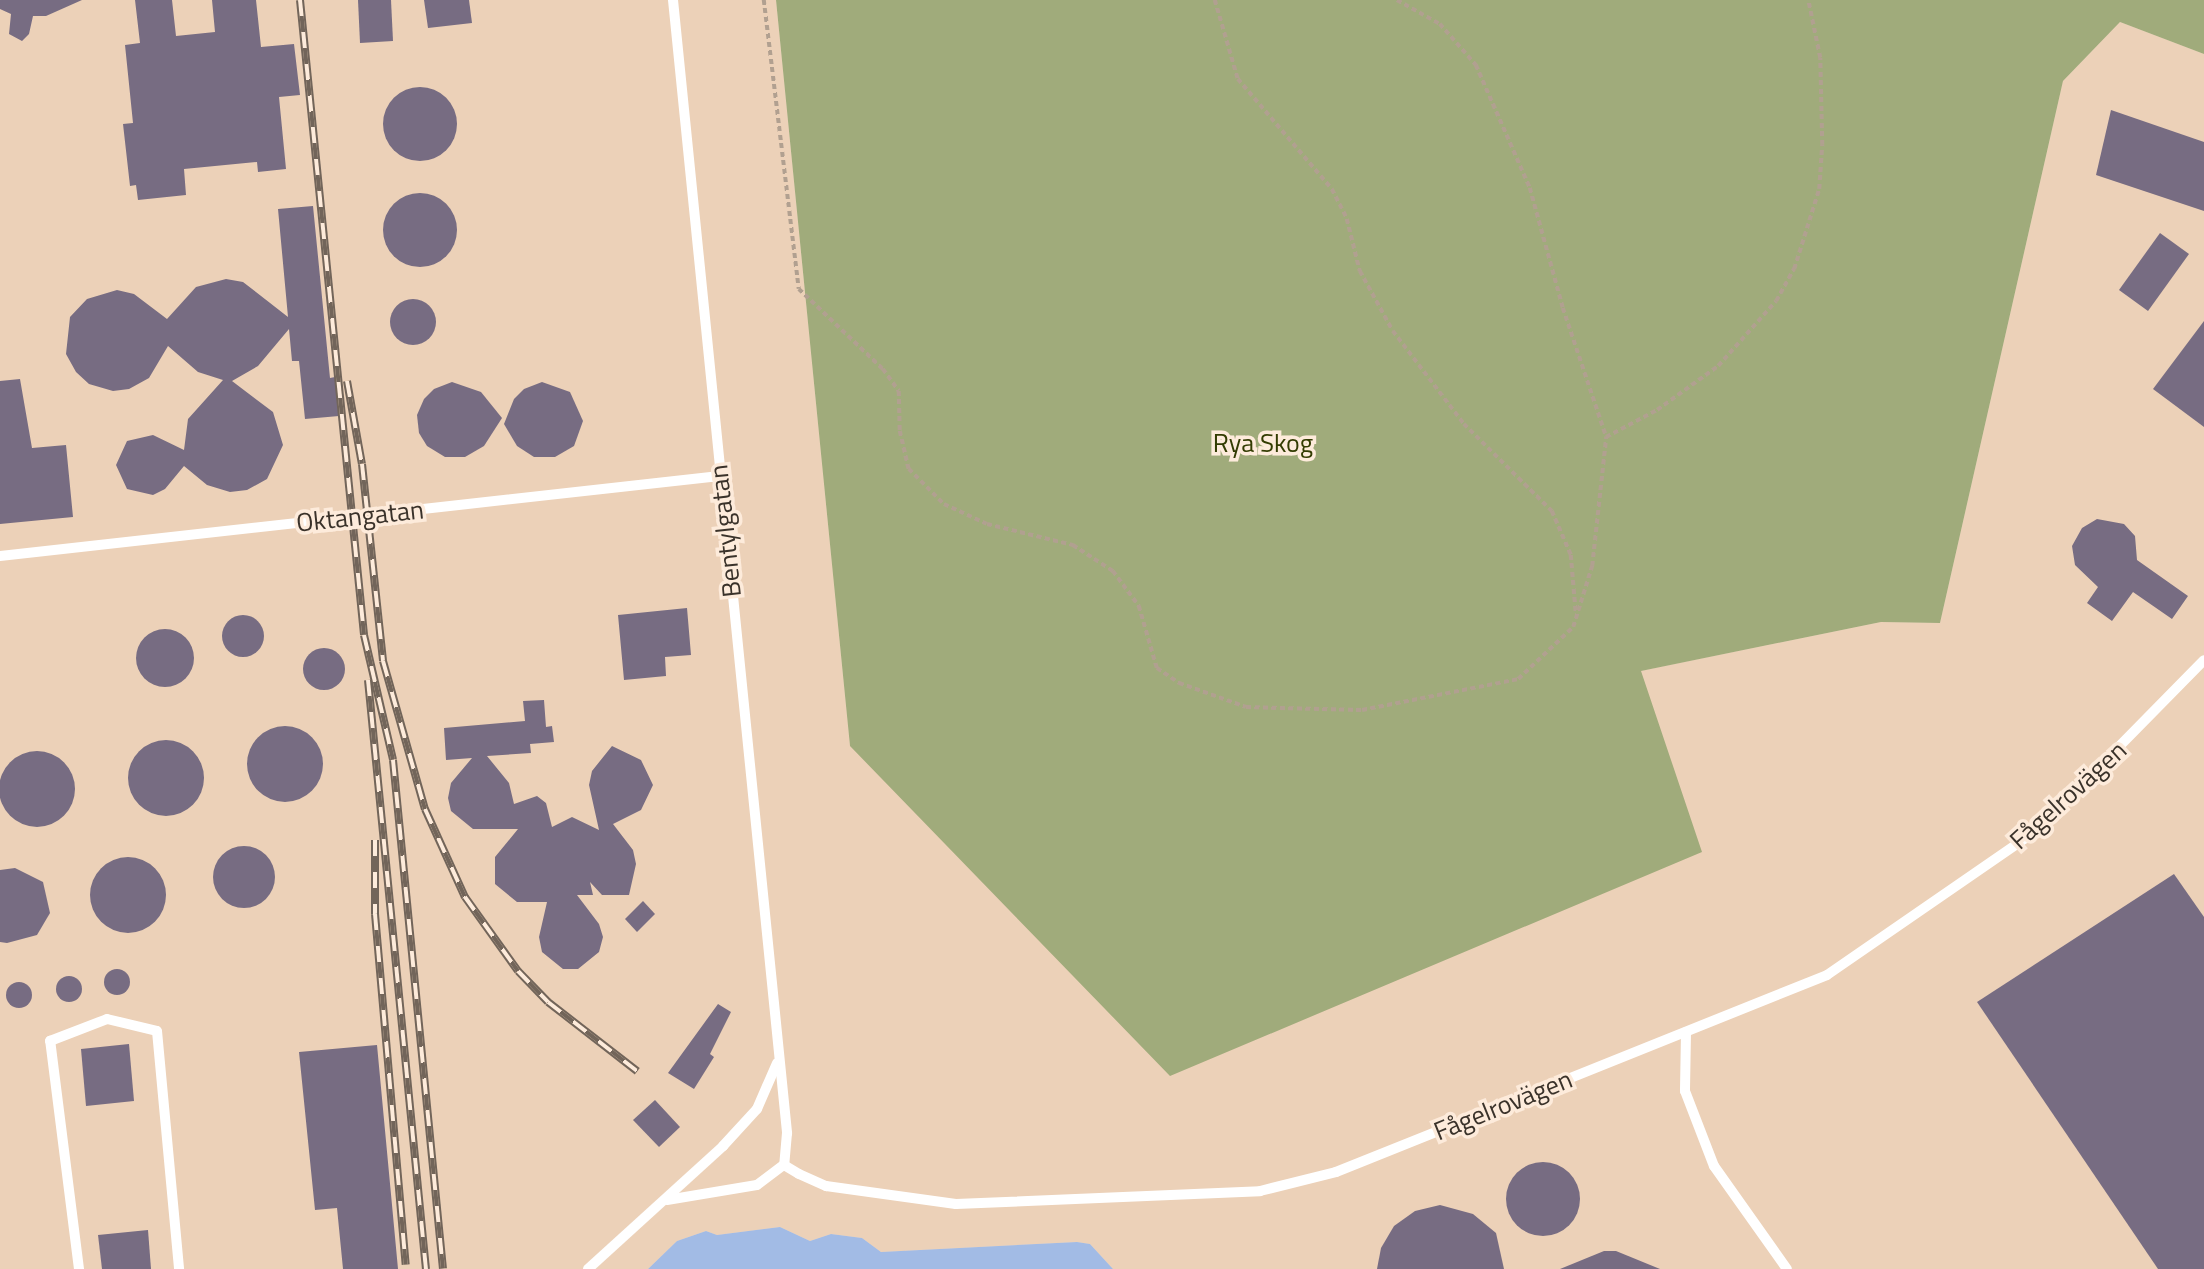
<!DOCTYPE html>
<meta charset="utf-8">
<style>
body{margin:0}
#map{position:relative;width:2204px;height:1269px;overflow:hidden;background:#f3ddc9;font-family:"Titillium Web",sans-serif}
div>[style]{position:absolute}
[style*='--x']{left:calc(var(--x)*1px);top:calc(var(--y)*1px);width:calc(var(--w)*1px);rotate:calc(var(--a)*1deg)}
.built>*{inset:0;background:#ecd1b8}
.forest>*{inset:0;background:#a0ab7b}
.water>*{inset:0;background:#a2bbe5}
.building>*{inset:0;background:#776c82}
.round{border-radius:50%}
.path>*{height:3.5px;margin-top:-1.75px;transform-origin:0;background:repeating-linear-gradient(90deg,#b1a090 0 5px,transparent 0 8.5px)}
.lane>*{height:10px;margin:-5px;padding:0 5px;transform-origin:5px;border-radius:5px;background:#fff}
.rail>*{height:8px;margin-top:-4px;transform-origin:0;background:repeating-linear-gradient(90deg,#fdebdb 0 16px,#72655a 0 32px);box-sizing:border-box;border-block:2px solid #72655a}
span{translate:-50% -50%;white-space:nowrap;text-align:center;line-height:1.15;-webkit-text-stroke:7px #fdebdb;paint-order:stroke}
.park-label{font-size:26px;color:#333c02}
.street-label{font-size:26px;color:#3a322a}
</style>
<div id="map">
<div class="built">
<div style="clip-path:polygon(0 0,776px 0,850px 746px,1640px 671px,1881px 622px,1940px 623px,2063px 81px,2120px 22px,2204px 54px,2204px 1269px,1113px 1269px,1090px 1244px,1077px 1242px,881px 1252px,862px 1238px,831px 1234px,810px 1241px,780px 1227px,717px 1235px,706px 1231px,677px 1241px,648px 1269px,0 1269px)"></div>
</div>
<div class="forest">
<div style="clip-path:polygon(776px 0,2204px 0,2204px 54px,2120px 22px,2063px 81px,1940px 623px,1881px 622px,1641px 671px,1702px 852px,1170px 1076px,850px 746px)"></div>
</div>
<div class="water">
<div style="clip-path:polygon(780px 1227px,810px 1241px,831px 1234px,862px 1238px,881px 1252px,1077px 1242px,1090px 1244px,1113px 1269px,648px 1269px,677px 1241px,706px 1231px,717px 1235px)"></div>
</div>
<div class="building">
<div style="clip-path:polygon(0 0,82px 0,46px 16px,33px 16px,29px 34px,22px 41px,9px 34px,11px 14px,0 9px)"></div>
<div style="clip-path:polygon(135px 0,172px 0,176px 36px,215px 32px,212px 0,256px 0,261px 47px,294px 44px,300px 95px,279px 97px,286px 169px,258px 172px,257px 162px,184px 169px,186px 195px,138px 200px,136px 185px,130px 186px,123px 124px,133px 123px,125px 45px,140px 43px)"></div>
<div style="clip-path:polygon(358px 0,391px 0,393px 41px,360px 43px)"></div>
<div style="clip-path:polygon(424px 0,469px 0,472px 23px,428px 28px)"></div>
<div class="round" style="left:383px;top:87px;width:74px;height:74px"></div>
<div style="clip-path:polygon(2111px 110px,2204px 142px,2204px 211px,2096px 175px)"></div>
<div class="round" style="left:383px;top:193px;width:74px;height:74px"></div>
<div style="clip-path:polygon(313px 206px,330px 378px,335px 377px,339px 416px,305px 419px,299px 361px,292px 361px,289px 329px,258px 366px,232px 381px,273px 412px,283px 445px,267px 479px,247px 490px,230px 492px,207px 485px,184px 466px,165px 489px,153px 495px,127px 489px,116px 465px,127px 441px,153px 435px,184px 450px,188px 419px,223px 380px,198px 372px,168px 346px,149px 378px,129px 389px,113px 391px,89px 384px,76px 372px,66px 354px,70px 317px,87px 299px,117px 290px,134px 294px,167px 319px,196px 287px,226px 279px,243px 282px,288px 317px,278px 209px)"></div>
<div style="clip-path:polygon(2160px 233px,2189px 254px,2148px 311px,2119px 290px)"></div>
<div class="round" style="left:390px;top:299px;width:46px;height:46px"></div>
<div style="clip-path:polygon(2204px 321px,2204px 427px,2153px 389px)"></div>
<div style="clip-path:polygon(20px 379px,32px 448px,66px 445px,73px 517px,0 524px,0 381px)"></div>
<div style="clip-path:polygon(452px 382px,481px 392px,502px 418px,484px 446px,465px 457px,445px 457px,427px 446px,419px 433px,417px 415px,424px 399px,434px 389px)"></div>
<div style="clip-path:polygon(542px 382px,570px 392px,583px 421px,574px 446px,555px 457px,534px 457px,517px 446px,504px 424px,514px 399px,524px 389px)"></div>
<div style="clip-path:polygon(2097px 519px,2124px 524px,2135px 536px,2137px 560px,2188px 596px,2172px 619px,2133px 592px,2112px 621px,2087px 603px,2098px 587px,2075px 565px,2072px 546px,2082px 528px)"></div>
<div style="clip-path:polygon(687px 608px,691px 655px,665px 657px,666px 676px,624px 680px,618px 615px)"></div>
<div class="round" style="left:222px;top:615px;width:42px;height:42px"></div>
<div class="round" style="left:136px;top:629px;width:58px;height:58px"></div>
<div class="round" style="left:303px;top:648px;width:42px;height:42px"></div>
<div style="clip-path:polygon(544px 700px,546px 727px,552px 726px,554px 742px,530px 744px,531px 753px,487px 756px,509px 783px,514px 804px,537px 796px,546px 803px,552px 827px,572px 817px,599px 830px,589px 785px,592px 771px,612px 746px,641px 760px,653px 785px,641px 810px,613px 824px,633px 850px,636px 864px,629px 895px,602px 895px,590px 882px,593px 895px,577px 895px,599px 924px,603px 937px,599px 952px,578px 969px,563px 969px,542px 952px,539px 937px,547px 902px,517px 902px,495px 884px,495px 857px,518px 829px,473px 829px,451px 811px,448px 798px,451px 783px,472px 758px,446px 760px,444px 728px,525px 721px,523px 701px)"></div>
<div class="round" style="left:247px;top:726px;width:76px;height:76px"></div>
<div class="round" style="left:128px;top:740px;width:76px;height:76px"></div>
<div class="round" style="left:-1px;top:751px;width:76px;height:76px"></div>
<div class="round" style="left:213px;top:846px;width:62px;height:62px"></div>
<div class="round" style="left:90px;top:857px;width:76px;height:76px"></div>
<div style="clip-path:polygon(15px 868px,43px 882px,50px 913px,37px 935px,7px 943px,0 942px,0 870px)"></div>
<div style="clip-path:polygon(2174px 874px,2204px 917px,2204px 1269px,2158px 1269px,1977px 1002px)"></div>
<div style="clip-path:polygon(643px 901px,655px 914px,637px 932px,625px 919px)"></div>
<div class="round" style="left:104px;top:969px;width:26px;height:26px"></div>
<div class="round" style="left:56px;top:976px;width:26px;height:26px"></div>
<div class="round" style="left:6px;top:982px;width:26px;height:26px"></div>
<div style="clip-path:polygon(718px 1004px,731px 1012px,710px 1054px,714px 1057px,694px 1089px,668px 1073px)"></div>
<div style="clip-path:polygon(129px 1044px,134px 1101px,86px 1106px,81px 1049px)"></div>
<div style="clip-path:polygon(377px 1045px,398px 1269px,343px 1269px,337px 1208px,315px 1210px,299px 1052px)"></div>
<div style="clip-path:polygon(655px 1100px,680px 1127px,659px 1147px,633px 1120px)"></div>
<div class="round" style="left:1506px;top:1162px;width:74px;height:74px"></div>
<div style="clip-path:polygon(1440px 1205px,1473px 1214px,1496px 1233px,1504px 1269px,1377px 1269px,1381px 1248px,1394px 1226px,1415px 1211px)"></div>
<div style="clip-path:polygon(148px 1230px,151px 1269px,102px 1269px,98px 1235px)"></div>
<div style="clip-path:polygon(1604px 1251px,1616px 1251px,1660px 1269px,1560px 1269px)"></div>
</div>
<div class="path">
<div style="--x:764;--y:0;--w:291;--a:83.1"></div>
<div style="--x:799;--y:289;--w:116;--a:43.6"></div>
<div style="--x:883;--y:369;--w:27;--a:54"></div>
<div style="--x:899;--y:391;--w:40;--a:88.6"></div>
<div style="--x:900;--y:431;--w:39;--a:77"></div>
<div style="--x:909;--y:469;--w:49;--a:45"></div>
<div style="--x:944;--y:504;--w:47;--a:24.9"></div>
<div style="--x:987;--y:524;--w:89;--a:13.7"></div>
<div style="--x:1073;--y:545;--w:48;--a:33"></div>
<div style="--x:1113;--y:571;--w:44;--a:53.4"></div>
<div style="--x:1139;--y:606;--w:65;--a:73.8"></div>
<div style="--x:1157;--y:668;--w:27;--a:34"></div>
<div style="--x:1179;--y:683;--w:71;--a:19.7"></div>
<div style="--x:1246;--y:707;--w:116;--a:1.5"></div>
<div style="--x:1362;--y:710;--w:159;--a:-11.2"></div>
<div style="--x:1518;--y:679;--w:76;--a:-43.4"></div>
<div style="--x:1573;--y:627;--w:64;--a:-72.7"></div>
<div style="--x:1592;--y:566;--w:130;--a:-83.8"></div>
<div style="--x:1606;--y:437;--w:58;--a:-27.9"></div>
<div style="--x:1657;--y:410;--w:75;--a:-35.8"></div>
<div style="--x:1718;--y:366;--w:87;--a:-48.3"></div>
<div style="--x:1776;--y:301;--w:37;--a:-61"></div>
<div style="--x:1794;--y:269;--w:84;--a:-72.6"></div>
<div style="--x:1819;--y:189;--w:44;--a:-86.1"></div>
<div style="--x:1822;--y:145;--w:87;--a:-91.3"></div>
<div style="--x:1820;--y:58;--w:59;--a:-101.7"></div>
<div style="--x:1215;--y:0;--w:82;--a:73.8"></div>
<div style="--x:1238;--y:79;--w:145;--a:49.5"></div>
<div style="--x:1332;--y:189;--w:34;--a:63"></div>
<div style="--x:1347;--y:219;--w:54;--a:76"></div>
<div style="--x:1360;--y:271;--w:68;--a:61.2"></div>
<div style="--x:1393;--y:331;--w:117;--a:52.6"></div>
<div style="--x:1464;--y:424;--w:124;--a:44.7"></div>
<div style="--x:1552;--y:511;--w:48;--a:66.6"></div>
<div style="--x:1571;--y:555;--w:58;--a:85.1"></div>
<div style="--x:1397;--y:0;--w:49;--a:29.2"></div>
<div style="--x:1440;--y:24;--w:55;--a:48.7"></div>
<div style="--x:1476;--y:65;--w:134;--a:66.3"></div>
<div style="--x:1530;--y:188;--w:124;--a:74.6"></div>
<div style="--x:1563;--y:308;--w:135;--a:71.4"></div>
</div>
<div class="lane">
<div style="--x:673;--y:0;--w:1139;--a:84.25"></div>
<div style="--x:787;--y:1133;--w:32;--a:95"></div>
<div style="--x:784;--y:1165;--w:17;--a:31"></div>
<div style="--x:799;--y:1174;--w:30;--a:24"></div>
<div style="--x:826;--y:1186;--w:131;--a:7.9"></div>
<div style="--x:956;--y:1204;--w:304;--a:-2.4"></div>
<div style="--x:1260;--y:1191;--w:78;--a:-14"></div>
<div style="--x:1336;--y:1172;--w:529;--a:-21.86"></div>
<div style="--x:1827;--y:975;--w:255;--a:-34.6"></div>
<div style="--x:2037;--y:830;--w:238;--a:-45.5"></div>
<div style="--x:0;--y:556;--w:724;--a:-6.34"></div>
<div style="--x:1686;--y:1032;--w:59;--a:91"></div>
<div style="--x:1685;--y:1091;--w:80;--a:68.9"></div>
<div style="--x:1714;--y:1166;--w:126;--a:54.7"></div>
<div style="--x:667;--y:1200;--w:91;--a:-9.5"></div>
<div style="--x:757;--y:1185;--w:34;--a:-37"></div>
<div style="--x:79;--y:1269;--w:230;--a:-97.2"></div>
<div style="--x:50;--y:1041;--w:61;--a:-21.1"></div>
<div style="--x:107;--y:1019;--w:51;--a:13.5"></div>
<div style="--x:157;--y:1031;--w:239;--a:84.7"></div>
<div style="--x:588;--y:1269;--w:183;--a:-42.3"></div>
<div style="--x:723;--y:1146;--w:50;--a:-47.4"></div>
<div style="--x:757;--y:1109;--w:50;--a:-66.5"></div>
</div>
<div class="rail">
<div style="--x:300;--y:0;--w:638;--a:84.24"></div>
<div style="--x:364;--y:635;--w:128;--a:76.9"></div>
<div style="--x:393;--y:760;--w:511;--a:84.39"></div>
<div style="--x:347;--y:381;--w:84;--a:79.8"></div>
<div style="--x:362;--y:464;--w:198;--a:83.9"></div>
<div style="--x:383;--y:661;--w:154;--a:74.2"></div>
<div style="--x:425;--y:809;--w:97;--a:65.6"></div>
<div style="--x:465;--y:897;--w:91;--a:54.4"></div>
<div style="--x:518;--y:971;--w:43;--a:45.9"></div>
<div style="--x:548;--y:1002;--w:113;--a:37.8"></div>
<div style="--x:368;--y:680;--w:592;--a:84.38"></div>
<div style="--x:375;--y:840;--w:74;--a:90"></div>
<div style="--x:375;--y:914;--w:352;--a:85"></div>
</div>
<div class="park-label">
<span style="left:1263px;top:443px">Rya Skog</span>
</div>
<div class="street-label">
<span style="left:360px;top:516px;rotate:-6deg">Oktangatan</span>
<span style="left:725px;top:531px;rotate:-96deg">Bentylgatan</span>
<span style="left:2068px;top:795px;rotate:-42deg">Fågelrovägen</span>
<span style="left:1503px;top:1105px;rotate:-22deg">Fågelrovägen</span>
</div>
</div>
